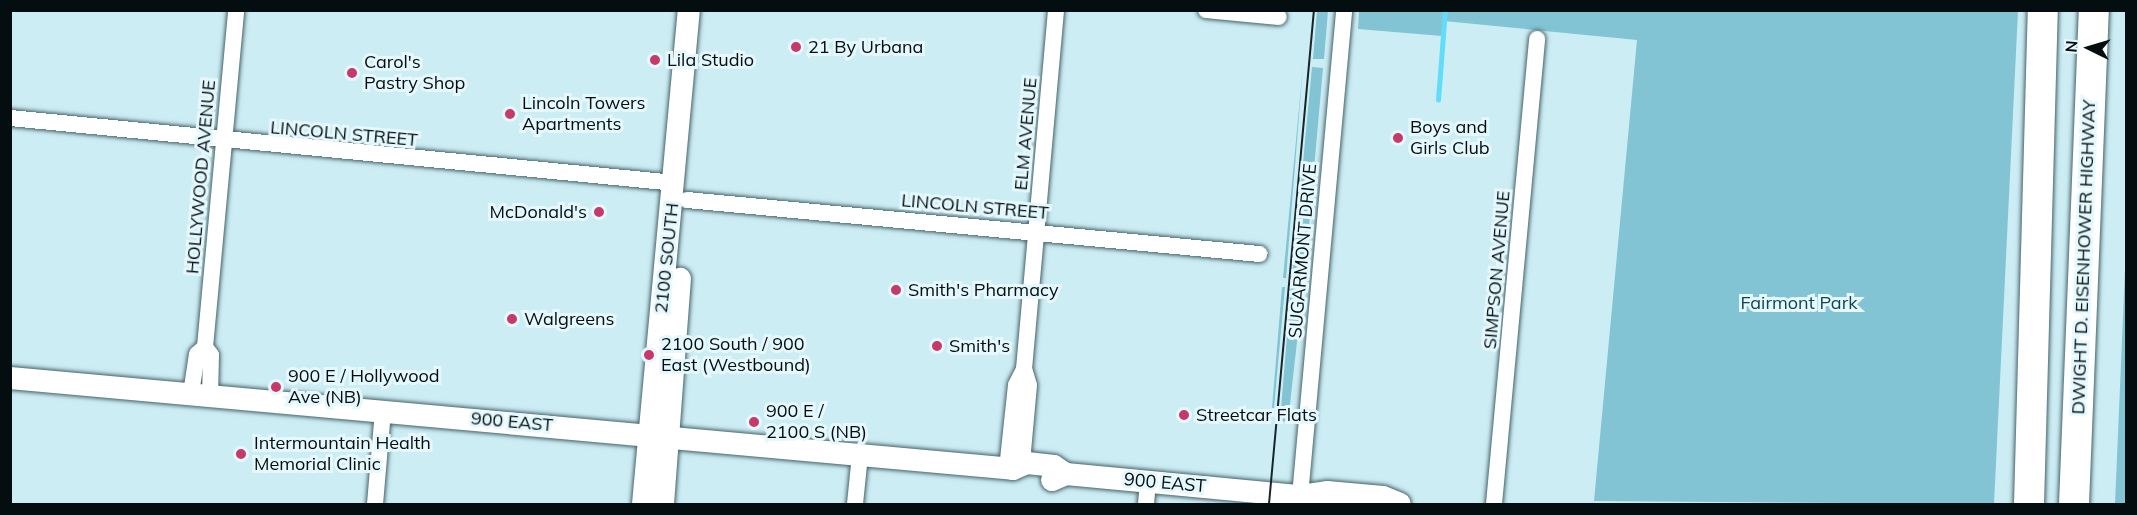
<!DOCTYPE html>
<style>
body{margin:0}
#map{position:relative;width:2137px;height:515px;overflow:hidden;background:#cdedf5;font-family:Mulish,sans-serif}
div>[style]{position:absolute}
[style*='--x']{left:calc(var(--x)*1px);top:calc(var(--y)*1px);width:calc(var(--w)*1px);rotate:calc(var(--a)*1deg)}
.green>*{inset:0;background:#82c4d3}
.stream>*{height:4.5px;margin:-2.25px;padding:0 2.25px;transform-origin:2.25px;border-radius:2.25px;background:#61ddf9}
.roads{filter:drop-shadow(0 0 2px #46636a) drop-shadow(0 0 2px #46636a)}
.street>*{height:16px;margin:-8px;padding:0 8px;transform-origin:8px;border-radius:8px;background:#fff}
.secondary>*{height:22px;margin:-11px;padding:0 11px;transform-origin:11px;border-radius:11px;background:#fff}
.highway>*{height:30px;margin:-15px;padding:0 15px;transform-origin:15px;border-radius:15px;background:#fff}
.tram>*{height:1.5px;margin:-0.75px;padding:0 0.75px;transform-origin:0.75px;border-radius:0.75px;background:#182427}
.dots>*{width:16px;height:16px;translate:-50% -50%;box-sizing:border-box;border:3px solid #e5f8fd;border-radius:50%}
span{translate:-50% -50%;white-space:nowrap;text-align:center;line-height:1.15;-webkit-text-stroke:6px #e5f8fd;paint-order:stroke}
.poi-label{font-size:18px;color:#040e10}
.left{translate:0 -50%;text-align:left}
.right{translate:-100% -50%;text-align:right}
.street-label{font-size:18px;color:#040e10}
.park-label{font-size:18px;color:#0e4651}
.frame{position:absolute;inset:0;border:12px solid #040e10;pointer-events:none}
.north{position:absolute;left:2059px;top:18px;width:60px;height:60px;-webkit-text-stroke:4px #e5f8fd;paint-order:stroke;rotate:275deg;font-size:16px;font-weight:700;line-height:24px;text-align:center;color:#040e10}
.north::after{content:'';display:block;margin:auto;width:21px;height:27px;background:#040e10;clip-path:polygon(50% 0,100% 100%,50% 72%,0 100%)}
</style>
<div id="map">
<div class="green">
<div style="clip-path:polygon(1317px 11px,1328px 11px,1324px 59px,1313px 59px)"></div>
<div style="clip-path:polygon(1359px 11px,2018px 11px,1994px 504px,1594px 501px,1637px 40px,1444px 21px,1442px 36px,1358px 29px)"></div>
<div style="clip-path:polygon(1303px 66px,1286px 278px,1283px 278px)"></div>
<div style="clip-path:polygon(1312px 67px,1323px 68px,1304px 281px,1292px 280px)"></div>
<div style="clip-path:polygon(2126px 234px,2126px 504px,2115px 504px,2126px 246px)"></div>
<div style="clip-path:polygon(1282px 287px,1285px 287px,1274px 408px,1272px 408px)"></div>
<div style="clip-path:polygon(1291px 287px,1303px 288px,1288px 422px,1282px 421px,1281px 409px)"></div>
</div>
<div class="stream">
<div style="--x:1438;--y:100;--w:90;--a:-85.6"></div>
</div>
<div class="roads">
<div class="street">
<div style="--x:1206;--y:10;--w:73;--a:5.5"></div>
<div style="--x:10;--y:118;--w:668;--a:5.58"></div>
<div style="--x:687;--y:200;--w:575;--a:5.39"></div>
<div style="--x:191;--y:394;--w:40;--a:-81.5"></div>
<div style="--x:197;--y:354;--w:11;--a:-41"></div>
<div style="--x:210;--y:396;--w:41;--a:-88.6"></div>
<div style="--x:211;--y:355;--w:10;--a:-127"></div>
<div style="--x:205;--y:347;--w:338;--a:-84.7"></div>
<div style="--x:1007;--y:469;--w:84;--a:-83.9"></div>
<div style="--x:1016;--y:385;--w:18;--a:-63"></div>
<div style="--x:1013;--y:469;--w:21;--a:-61"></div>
<div style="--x:1023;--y:451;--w:66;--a:-84.8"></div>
<div style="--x:1029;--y:385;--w:17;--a:-107"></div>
<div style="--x:1024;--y:369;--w:360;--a:-84.9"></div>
<div style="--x:1300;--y:496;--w:488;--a:-84.8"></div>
<div style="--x:375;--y:504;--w:93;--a:-85.1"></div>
<div style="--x:855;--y:504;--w:49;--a:-84.2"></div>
<div style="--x:1146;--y:504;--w:22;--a:-85"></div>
<div style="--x:1494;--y:504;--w:467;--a:-84.7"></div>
</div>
<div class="secondary">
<div style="--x:10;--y:378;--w:1007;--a:5.18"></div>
<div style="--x:1013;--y:469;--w:15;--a:-23"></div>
<div style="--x:1027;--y:463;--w:27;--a:6"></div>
<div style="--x:1054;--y:466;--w:14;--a:34"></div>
<div style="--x:1052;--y:480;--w:15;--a:-23"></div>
<div style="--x:1066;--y:474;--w:235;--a:5.4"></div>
<div style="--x:1300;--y:496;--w:27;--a:-8"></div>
<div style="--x:1327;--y:492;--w:56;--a:5.1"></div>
<div style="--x:1383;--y:497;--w:18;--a:22"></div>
<div style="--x:643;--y:504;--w:496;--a:-84.7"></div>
<div style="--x:663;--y:504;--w:226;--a:-85.7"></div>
</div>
<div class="highway">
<div style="--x:2029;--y:504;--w:494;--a:-88.4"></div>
<div style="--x:2074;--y:504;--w:494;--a:-87.7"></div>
</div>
</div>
<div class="tram">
<div style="--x:1269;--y:504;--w:496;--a:-84.8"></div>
</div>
<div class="dots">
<div style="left:796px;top:47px;background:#c63969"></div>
<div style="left:655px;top:60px;background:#c63969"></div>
<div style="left:352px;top:73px;background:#c63969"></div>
<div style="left:510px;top:114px;background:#c63969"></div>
<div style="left:1398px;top:138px;background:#c63969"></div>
<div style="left:599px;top:212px;background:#c63969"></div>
<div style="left:896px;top:290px;background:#c63969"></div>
<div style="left:512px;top:319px;background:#c63969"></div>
<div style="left:937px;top:346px;background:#c63969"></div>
<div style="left:649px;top:355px;background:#c63969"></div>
<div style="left:276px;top:387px;background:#c63969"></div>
<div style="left:1184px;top:415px;background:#c63969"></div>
<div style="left:754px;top:422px;background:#c63969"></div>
<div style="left:241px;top:454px;background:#c63969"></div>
</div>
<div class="poi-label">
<span class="left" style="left:808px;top:47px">21 By Urbana</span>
<span class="left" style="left:667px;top:60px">Lila Studio</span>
<span class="left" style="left:364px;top:73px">Carol's<br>Pastry Shop</span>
<span class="left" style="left:522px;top:114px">Lincoln Towers<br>Apartments</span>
<span class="left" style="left:1410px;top:138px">Boys and<br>Girls Club</span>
<span class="right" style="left:587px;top:212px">McDonald's</span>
<span class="left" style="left:908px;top:290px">Smith's Pharmacy</span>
<span class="left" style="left:524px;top:319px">Walgreens</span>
<span class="left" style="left:661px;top:355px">2100 South / 900<br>East (Westbound)</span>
<span class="left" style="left:949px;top:346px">Smith's</span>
<span class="left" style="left:288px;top:387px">900 E / Hollywood<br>Ave (NB)</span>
<span class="left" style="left:766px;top:422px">900 E /<br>2100 S (NB)</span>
<span class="left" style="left:1196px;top:415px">Streetcar Flats</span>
<span class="left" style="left:254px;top:454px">Intermountain Health<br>Memorial Clinic</span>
</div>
<div class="street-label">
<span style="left:344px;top:134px;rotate:5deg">LINCOLN STREET</span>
<span style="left:1026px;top:134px;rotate:-85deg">ELM AVENUE</span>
<span style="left:201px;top:177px;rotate:-85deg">HOLLYWOOD AVENUE</span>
<span style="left:975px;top:207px;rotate:5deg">LINCOLN STREET</span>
<span style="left:1303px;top:251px;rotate:-85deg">SUGARMONT DRIVE</span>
<span style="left:2084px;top:257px;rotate:-88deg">DWIGHT D. EISENHOWER HIGHWAY</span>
<span style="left:667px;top:258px;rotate:-84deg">2100 SOUTH</span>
<span style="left:1497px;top:270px;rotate:-85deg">SIMPSON AVENUE</span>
<span style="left:512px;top:422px;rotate:5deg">900 EAST</span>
<span style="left:1165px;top:483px;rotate:5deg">900 EAST</span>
</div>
<div class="park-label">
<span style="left:1799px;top:303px">Fairmont Park</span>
</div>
<div class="frame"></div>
<div class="north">N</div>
</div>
